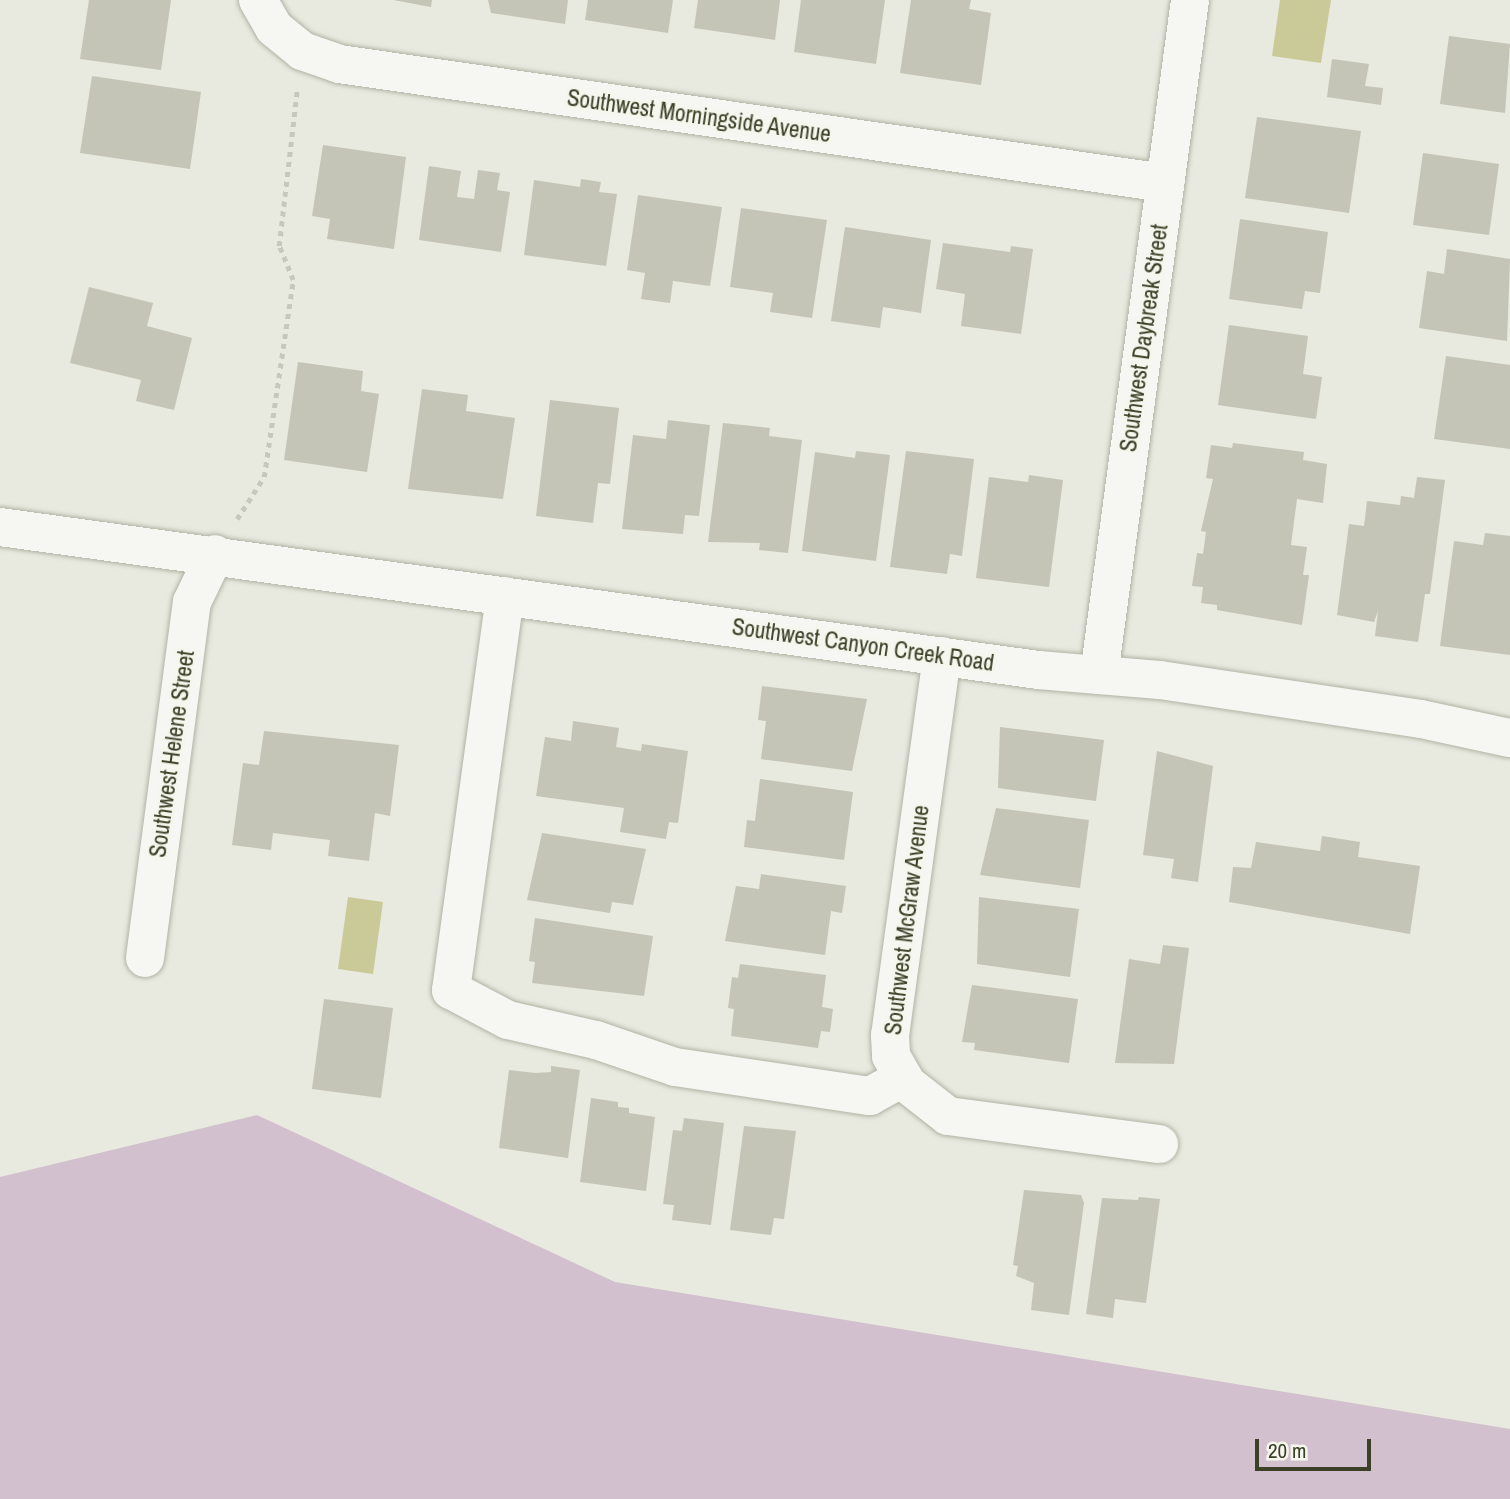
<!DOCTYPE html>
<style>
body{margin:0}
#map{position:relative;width:1510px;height:1499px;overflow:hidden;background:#e8e9df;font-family:"Archivo Narrow",sans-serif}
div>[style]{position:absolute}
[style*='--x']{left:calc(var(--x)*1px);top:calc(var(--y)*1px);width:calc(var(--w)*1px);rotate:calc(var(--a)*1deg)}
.green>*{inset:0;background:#d3c0ce}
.water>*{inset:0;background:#c9ca98}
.building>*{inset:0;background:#c4c5b6}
.path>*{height:4.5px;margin-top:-2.25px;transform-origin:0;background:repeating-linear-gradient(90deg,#c6c7bd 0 5px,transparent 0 10px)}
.roads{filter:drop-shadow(0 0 2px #b1b3a4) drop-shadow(0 0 2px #b1b3a4)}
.minor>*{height:38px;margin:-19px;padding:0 19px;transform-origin:19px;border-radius:19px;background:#f6f7f2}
span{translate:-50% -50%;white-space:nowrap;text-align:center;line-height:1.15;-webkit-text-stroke:7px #f5f6ee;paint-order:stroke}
.street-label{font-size:23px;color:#3d4027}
.scale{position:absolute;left:1255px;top:1439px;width:116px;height:32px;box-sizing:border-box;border:4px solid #3d4027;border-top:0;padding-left:9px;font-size:21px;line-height:24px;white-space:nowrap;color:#3d4027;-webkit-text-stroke:5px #f5f6ee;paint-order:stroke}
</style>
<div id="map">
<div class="green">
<div style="clip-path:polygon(257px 1115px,615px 1282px,1510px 1429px,1510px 1499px,0 1499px,0 1177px)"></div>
</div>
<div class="water">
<div style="clip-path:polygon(1280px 0,1331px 0,1321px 63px,1272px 56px)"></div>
<div style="clip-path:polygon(348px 897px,383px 902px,373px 974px,338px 969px)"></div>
</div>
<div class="building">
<div style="clip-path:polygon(89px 0,171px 0,161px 70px,80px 59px)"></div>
<div style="clip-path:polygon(393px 0,432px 0,431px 7px)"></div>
<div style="clip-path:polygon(488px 0,568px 0,565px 24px,491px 13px)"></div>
<div style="clip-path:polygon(588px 0,673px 0,668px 33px,585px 20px)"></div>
<div style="clip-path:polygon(698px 0,780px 0,775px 40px,694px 28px)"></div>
<div style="clip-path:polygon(801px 0,885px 0,876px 64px,794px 52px)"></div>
<div style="clip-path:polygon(911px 0,971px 0,969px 9px,991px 13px,981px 85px,900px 73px)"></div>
<div style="clip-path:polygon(1449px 36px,1510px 44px,1505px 113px,1440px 104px)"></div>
<div style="clip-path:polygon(1332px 59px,1369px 64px,1365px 86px,1383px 88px,1381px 105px,1327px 97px)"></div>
<div style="clip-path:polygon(92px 76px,201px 92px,190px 169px,80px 153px)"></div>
<div style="clip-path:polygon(1257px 117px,1361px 131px,1349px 213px,1245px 198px)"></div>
<div style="clip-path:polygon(323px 145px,406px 157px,394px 249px,327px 239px,330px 219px,312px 216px)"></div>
<div style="clip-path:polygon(1423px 153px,1499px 164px,1489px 235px,1413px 225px)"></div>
<div style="clip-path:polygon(429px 166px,461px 171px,457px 197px,474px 199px,478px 170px,500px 173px,497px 190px,510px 192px,501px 252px,419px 240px)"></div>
<div style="clip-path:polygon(581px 179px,601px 182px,599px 192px,617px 194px,606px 266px,524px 255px,534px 180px,580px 187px)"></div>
<div style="clip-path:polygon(638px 195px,722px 207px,710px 286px,673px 281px,670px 303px,641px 299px,645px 273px,627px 270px)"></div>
<div style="clip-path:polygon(741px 208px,827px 220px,812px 318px,770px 312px,773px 293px,730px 287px)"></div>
<div style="clip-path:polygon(1240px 219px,1328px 232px,1320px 293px,1305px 291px,1302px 309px,1229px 299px)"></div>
<div style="clip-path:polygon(845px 227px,931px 240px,921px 313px,883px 307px,880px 328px,831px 321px)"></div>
<div style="clip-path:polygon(943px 243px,1010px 252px,1011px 246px,1033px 249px,1021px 334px,961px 326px,965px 294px,936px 289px)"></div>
<div style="clip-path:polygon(1447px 249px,1510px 259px,1507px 341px,1419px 328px,1427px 271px,1444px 274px)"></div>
<div style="clip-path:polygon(89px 287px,153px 303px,147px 326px,192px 338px,174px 410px,136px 401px,141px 380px,70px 363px)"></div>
<div style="clip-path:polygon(1229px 325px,1308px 336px,1303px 374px,1322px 377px,1316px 419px,1218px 405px)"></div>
<div style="clip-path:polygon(1446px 356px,1510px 365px,1510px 449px,1434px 439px)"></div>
<div style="clip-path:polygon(298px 362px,363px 371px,361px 391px,379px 394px,367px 472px,284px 460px)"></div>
<div style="clip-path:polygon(422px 389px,468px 395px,466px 411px,515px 418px,503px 499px,408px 489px)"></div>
<div style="clip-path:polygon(550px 400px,619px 408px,610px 484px,598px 483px,593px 523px,536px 516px)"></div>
<div style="clip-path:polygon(668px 420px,710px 425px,699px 516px,685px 515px,683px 534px,622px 529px,633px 435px,666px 439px)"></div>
<div style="clip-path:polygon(723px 423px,770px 428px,769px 436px,802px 440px,788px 553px,759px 550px,760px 543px,708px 542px)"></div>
<div style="clip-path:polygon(1233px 443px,1304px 452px,1303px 460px,1327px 464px,1323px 503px,1297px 499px,1291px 545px,1307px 547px,1303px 575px,1309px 575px,1302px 625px,1217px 610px,1217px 605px,1201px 603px,1203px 587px,1192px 586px,1197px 553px,1203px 554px,1206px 532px,1201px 531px,1213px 479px,1206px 478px,1211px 445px,1232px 448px)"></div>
<div style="clip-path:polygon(856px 451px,890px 455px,876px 561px,802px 551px,815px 452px,855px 458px)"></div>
<div style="clip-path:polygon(906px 451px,974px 459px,962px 556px,950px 554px,947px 574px,890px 567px)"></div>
<div style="clip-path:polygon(1029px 475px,1063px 480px,1049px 587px,976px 578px,989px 477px,1028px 482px)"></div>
<div style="clip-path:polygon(1417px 477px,1445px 480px,1430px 594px,1425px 594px,1418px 642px,1375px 636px,1378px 611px,1374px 622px,1337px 615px,1349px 524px,1364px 526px,1367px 501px,1400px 505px,1401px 496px,1414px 498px)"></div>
<div style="clip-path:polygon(1485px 533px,1510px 536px,1510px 655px,1440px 646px,1454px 541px,1483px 545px)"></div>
<div style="clip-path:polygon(762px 686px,867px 699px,852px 771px,761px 759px,766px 721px,758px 720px)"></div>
<div style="clip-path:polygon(573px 721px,619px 728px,616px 747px,641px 751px,642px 744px,688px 751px,678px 823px,669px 822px,666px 839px,620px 832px,624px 808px,536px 796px,545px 737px,571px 741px)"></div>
<div style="clip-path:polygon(1000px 727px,1104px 740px,1096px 801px,998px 788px)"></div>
<div style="clip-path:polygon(264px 731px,399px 745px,390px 816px,375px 813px,369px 861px,328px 856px,330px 840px,273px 833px,271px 850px,232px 845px,243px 763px,259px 765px)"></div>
<div style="clip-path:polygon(1157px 751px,1213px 766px,1198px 882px,1171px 878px,1174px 859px,1143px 855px)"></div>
<div style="clip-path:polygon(760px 779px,853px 792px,844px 860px,744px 847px,747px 820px,755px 821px)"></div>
<div style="clip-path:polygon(996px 808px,1089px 820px,1080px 888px,980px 875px)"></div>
<div style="clip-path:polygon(542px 833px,646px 849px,633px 905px,612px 902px,610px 913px,527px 900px)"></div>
<div style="clip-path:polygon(1322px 836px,1360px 842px,1358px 857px,1420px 866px,1410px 934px,1229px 902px,1233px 867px,1251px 868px,1256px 842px,1320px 851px)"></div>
<div style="clip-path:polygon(761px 874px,846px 886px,842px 913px,831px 911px,825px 955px,725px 941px,736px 886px,759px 889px)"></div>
<div style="clip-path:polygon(979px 897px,1079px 909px,1070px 977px,977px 964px)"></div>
<div style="clip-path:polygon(535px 918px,653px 936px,644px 996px,532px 983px,535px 962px,529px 961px)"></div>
<div style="clip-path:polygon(1163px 945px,1189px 948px,1174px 1064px,1115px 1063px,1129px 959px,1160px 964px)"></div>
<div style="clip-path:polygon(740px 964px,826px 975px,822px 1007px,833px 1009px,830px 1032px,821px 1031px,818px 1048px,731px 1036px,734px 1009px,728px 1008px,732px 977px,738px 978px)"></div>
<div style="clip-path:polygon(972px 985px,1078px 999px,1069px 1063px,974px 1050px,975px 1043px,962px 1042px)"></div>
<div style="clip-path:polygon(324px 999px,393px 1008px,381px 1098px,312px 1089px)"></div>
<div style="clip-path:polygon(551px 1066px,580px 1070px,568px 1158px,499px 1148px,509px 1070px,535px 1073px,551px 1072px)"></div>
<div style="clip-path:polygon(591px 1098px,618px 1102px,618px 1107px,629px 1108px,629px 1113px,655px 1117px,646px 1191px,580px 1182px)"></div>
<div style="clip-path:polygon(684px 1118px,724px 1123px,711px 1225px,672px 1220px,674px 1205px,663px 1204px,673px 1130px,682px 1131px)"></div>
<div style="clip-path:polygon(744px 1126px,796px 1131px,784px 1219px,774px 1218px,771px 1235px,730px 1230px)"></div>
<div style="clip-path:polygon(1024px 1190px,1081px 1195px,1084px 1203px,1069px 1315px,1031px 1310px,1034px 1283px,1016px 1276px,1018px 1266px,1013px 1265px)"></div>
<div style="clip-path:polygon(1139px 1197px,1160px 1199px,1146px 1303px,1115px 1299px,1113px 1318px,1086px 1314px,1102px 1198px,1138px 1200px)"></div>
</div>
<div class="path">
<div style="--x:237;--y:519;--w:50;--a:-57.3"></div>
<div style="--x:264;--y:477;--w:199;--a:-81.6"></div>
<div style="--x:293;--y:280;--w:37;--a:-112"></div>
<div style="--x:279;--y:246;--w:157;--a:-83.4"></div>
</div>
<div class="roads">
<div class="minor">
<div style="--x:258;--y:0;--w:32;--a:60"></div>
<div style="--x:274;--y:28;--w:36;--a:39"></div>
<div style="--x:302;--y:51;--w:39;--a:19"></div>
<div style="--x:339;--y:64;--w:835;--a:8.2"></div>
<div style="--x:0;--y:527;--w:1048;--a:7.84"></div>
<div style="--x:1038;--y:670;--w:122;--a:4.7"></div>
<div style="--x:1160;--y:680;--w:264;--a:8.5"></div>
<div style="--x:1421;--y:719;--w:91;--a:12.1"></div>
<div style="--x:505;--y:596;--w:398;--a:97.8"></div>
<div style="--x:451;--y:990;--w:64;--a:27.8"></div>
<div style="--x:508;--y:1020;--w:90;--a:12.8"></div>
<div style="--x:596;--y:1040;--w:83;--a:18.9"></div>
<div style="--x:675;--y:1067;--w:197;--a:8.5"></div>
<div style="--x:870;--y:1096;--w:38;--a:-29"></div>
<div style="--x:942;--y:656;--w:383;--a:97.8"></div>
<div style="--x:890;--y:1035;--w:21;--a:87"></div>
<div style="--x:891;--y:1056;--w:32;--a:60"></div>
<div style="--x:907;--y:1084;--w:52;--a:38"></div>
<div style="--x:948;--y:1116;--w:213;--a:7.6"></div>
<div style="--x:1099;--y:675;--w:681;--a:-82.32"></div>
<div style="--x:145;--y:958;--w:359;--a:-82.5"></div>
<div style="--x:192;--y:602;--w:53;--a:-64.4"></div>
</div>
</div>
<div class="street-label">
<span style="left:699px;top:116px;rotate:8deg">Southwest Morningside Avenue</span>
<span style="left:1144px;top:338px;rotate:-82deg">Southwest Daybreak Street</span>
<span style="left:863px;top:645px;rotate:8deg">Southwest Canyon Creek Road</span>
<span style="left:172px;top:754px;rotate:-82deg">Southwest Helene Street</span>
<span style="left:907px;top:920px;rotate:-83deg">Southwest McGraw Avenue</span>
</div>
<div class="scale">20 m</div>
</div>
